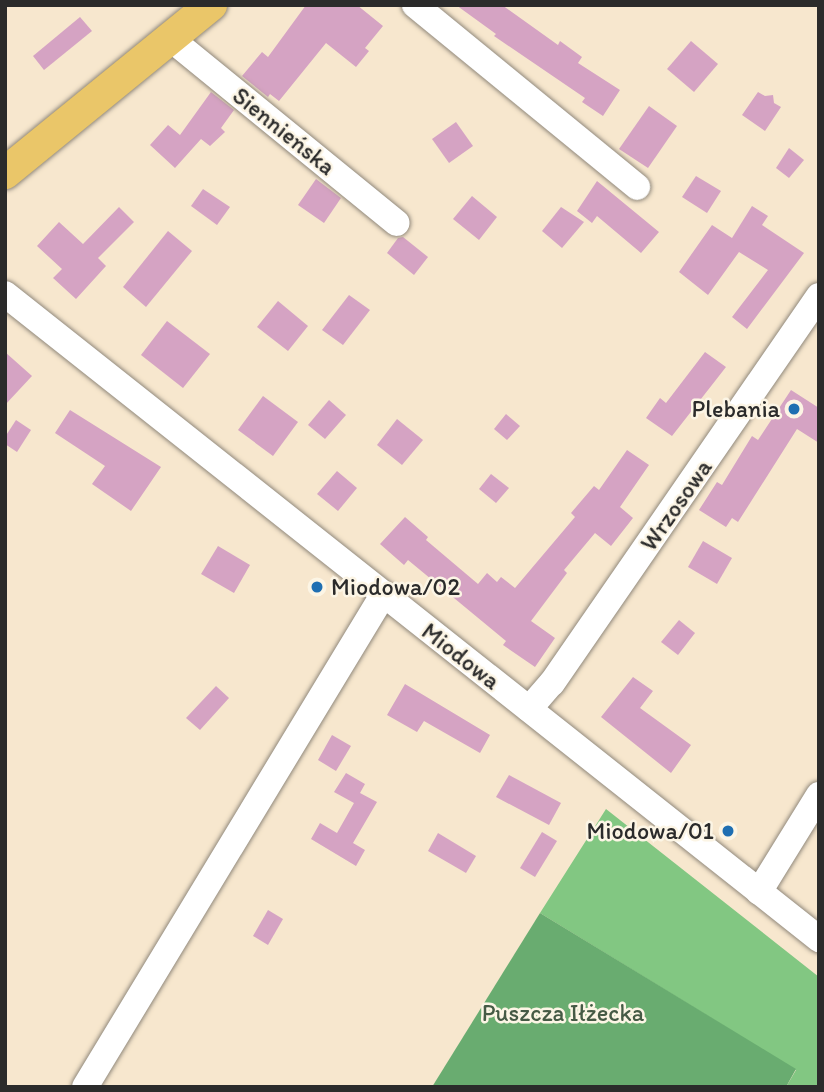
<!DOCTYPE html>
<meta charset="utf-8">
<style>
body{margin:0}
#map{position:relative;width:824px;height:1092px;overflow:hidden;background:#f7e7ce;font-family:Itim,sans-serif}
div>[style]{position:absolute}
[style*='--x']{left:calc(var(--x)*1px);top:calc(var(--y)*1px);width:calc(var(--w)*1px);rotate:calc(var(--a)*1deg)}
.green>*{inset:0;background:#82c782}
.forest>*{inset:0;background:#69ac70}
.building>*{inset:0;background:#d5a3c3}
.roads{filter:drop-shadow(0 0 2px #91897c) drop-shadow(0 0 2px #91897c)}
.minor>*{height:26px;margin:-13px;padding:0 13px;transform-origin:13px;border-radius:13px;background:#fff}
.major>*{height:32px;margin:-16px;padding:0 16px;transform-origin:16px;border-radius:16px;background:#eac669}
.dots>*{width:19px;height:19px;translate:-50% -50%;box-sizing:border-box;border:4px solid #fcf5e5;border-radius:50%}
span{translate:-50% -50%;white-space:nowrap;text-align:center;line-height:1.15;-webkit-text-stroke:5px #fcf5e5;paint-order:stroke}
.street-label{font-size:24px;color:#2b2b2b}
.poi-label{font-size:24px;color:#2b2b2b}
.right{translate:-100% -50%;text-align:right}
.left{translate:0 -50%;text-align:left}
.park-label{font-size:24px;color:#455a45}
.frame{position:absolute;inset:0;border:7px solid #2b2b2b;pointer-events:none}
</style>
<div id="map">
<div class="green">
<div style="clip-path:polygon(606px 809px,819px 977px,819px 1087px,786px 1087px,796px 1070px,540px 913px)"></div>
</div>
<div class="forest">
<div style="clip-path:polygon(540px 913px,796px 1069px,786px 1087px,432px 1087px)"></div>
</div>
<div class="building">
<div style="clip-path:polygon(306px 5px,357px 5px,383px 26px,365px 48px,369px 51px,356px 67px,326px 43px,279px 101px,270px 94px,268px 97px,242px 76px,262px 52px,268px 57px)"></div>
<div style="clip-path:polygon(456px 5px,502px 5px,558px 45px,560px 41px,582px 57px,578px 63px,620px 90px,603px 116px,582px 102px,585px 98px,494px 36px,496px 34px)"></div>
<div style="clip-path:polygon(80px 17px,92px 31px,44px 70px,33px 56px)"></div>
<div style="clip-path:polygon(691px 41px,718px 64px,694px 92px,667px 69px)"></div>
<div style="clip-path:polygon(211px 92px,234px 110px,221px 128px,225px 132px,210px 146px,201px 139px,175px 168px,150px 145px,168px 125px,180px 135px)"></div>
<div style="clip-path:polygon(758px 92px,765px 96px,773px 95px,774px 103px,781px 107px,765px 131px,742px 115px)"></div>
<div style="clip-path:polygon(649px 106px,677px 126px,648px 168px,619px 149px)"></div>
<div style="clip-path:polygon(456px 122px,473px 146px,449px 163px,432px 139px)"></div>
<div style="clip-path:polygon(789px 148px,804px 160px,789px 178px,776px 168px)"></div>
<div style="clip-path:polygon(696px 176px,721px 191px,707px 213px,682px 197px)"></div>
<div style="clip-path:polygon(316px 179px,341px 198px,324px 223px,298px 205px)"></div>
<div style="clip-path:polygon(597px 181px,659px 232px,641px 253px,597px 216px,592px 223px,577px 211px)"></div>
<div style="clip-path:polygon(203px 189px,230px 207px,217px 225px,191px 206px)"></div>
<div style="clip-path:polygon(472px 196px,497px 217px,479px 240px,453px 219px)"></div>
<div style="clip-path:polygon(752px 206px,768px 216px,762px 225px,804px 253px,747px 329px,732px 317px,768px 270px,739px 252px,708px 295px,679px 272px,712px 225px,732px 238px)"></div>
<div style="clip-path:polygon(119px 207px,134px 222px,98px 258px,106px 266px,76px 299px,53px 278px,62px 269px,37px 246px,59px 222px,83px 244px)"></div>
<div style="clip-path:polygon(561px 207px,584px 222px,562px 248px,542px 231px)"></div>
<div style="clip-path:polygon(168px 231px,192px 251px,146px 307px,123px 287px)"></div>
<div style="clip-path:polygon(403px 237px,428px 257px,414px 275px,387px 253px,398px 238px)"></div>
<div style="clip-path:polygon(349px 295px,370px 310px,343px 345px,322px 330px)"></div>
<div style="clip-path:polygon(278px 301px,308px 326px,288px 351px,257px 327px)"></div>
<div style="clip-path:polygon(167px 321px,210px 354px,183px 388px,141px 355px)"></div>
<div style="clip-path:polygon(5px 352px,32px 376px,5px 405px)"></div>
<div style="clip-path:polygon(705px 352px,726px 367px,672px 436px,646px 418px,660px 398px,666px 403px)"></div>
<div style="clip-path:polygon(791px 390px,819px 408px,819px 443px,797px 429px,738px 522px,732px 518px,726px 527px,699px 510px,717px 482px,722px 485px,752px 436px,758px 440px)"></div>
<div style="clip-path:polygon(263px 396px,298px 422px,273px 456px,238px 430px)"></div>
<div style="clip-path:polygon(329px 400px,346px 415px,325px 439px,308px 425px)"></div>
<div style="clip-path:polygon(70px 410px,161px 467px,131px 511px,92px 484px,105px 466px,55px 433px)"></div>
<div style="clip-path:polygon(506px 414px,520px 426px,507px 440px,494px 429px)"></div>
<div style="clip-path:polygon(397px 419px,423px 440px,402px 465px,377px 445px)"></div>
<div style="clip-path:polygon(16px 420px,31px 430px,17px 452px,5px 444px,5px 437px)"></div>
<div style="clip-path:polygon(627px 450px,649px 465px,620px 507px,633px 518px,611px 546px,595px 533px,564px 570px,567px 573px,531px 621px,555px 638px,535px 667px,503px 645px,506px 641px,408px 560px,404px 565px,380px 544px,405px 517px,428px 537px,426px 540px,478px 584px,487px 573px,497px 582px,501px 577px,515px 588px,575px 517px,571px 513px,594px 486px,599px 490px)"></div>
<div style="clip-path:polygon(337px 471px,357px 488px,338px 511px,317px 494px)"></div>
<div style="clip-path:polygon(491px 474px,509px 488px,496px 503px,479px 489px)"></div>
<div style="clip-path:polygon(703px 541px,732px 558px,717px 584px,688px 567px)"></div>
<div style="clip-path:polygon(218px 546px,250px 565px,234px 593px,201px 574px)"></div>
<div style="clip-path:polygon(679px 620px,695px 633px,678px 655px,661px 642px)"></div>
<div style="clip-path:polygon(633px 677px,653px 691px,640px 708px,691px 745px,671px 773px,601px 717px)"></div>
<div style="clip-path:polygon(405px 684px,490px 735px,480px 753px,424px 721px,417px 732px,387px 715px)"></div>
<div style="clip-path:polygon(216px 686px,229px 698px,200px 730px,186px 718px)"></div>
<div style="clip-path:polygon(332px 735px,351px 746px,336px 771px,318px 760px)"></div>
<div style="clip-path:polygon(346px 773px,365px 784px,360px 793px,377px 802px,353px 843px,365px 850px,356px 866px,311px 839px,320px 823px,337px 833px,354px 803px,334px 792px)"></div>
<div style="clip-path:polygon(509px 775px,561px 803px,549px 825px,496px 797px)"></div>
<div style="clip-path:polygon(542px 832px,557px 841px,535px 877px,520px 868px)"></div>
<div style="clip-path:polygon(438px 833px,476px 856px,466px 873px,428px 851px)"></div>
<div style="clip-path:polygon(268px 910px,283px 919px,268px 945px,253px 936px)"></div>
</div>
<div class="roads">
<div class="minor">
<div style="--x:415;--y:5;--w:287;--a:39.3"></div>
<div style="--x:171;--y:39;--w:291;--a:39.2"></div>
<div style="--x:5;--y:294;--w:1039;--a:38.39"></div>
<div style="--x:529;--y:709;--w:35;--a:-49"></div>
<div style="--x:552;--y:683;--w:470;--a:-55.4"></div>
<div style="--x:759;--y:892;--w:114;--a:-58.3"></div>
<div style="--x:85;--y:1087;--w:575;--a:-58.8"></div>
</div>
<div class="major">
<div style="--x:5;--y:173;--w:266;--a:-39.2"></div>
</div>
</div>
<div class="dots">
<div style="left:794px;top:409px;background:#1f6fb2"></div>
<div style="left:317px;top:587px;background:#1f6fb2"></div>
<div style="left:728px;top:831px;background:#1f6fb2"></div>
</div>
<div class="street-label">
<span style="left:284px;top:131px;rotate:39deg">Siennieńska</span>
<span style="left:676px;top:505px;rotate:-55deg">Wrzosowa</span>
<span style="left:461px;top:656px;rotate:38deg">Miodowa</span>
</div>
<div class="poi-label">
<span class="right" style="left:780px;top:409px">Plebania</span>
<span class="left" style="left:331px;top:587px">Miodowa/02</span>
<span class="right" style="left:714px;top:831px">Miodowa/01</span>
</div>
<div class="park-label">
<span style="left:563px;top:1013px">Puszcza Iłżecka</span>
</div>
<div class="frame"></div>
</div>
